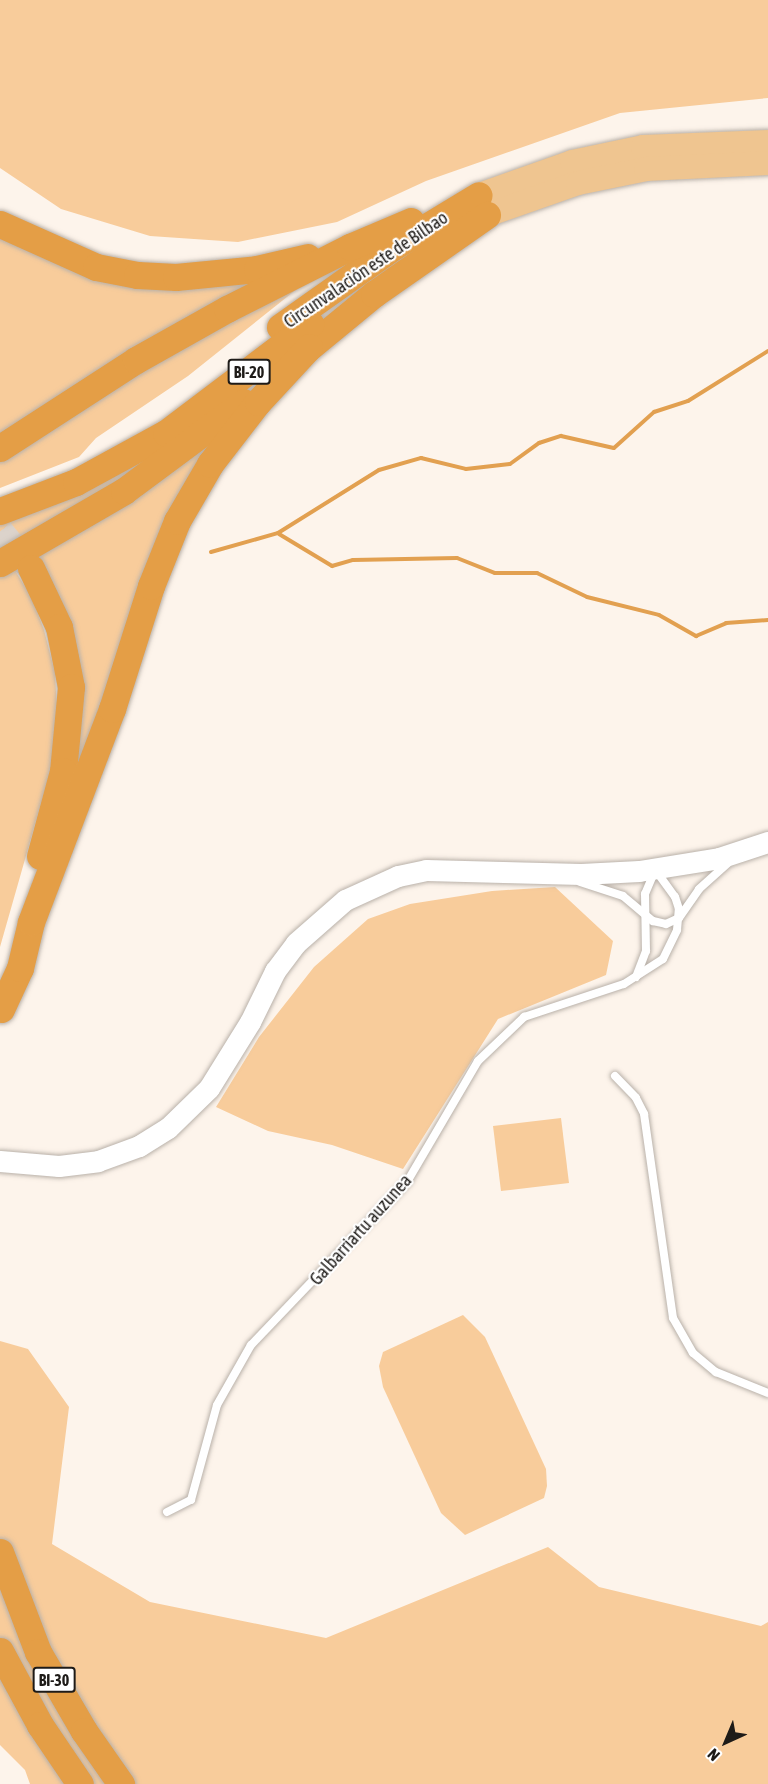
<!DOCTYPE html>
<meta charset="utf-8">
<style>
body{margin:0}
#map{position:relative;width:768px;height:1784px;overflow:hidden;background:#fdf4eb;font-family:"Asap Condensed",sans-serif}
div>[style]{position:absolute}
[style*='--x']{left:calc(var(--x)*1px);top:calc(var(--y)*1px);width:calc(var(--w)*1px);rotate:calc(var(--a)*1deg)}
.green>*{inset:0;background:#f8cc9b}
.stream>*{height:4px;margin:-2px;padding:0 2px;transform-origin:2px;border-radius:2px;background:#e2a050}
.highway-tunnel>*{height:27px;margin-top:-13.5px;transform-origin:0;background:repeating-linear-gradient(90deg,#dcd3cb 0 27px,transparent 0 41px)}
.roads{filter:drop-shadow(0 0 2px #b9b1a9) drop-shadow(0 0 2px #b9b1a9)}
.lane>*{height:8px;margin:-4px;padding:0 4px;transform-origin:4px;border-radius:4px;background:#fff}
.secondary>*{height:21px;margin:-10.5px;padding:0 10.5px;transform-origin:10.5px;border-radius:10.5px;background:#fff}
.primary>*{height:24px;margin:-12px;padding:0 12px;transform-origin:12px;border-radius:12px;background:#efc590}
.highway>*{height:27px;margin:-13.5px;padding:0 13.5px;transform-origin:13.5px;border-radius:13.5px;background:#e49e46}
span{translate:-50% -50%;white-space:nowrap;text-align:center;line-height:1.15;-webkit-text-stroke:4.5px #fff;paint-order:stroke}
.shield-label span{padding:2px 4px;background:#fff;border:2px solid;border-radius:4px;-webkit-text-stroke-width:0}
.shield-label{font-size:16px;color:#1e1b18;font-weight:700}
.street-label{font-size:18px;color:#1e1b18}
.north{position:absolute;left:696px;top:1712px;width:60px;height:60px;-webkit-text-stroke:4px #fff;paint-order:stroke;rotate:224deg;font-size:16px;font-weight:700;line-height:24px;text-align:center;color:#1e1b18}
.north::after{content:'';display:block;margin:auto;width:21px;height:27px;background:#1e1b18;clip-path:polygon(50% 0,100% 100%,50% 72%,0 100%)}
</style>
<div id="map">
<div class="green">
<div style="clip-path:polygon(0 0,768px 0,768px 98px,620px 113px,426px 181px,337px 222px,238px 242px,150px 236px,61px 209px,0 168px)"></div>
<div style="clip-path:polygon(0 233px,43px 255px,263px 280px,0 434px)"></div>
<div style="clip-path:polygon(317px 273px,188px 376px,96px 438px,79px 457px,0 488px,0 458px,97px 393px)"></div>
<div style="clip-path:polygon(217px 437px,91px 748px,66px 782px,55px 589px,40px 558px,16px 572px,32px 598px,44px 630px,55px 673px,57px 711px,53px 761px,0 947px,0 572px,133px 496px)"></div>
<div style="clip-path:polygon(161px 456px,0 557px,0 522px,52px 506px,130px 466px)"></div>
<div style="clip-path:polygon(555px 887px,613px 941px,606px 975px,498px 1019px,403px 1169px,332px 1145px,268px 1131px,216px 1107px,259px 1037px,314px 967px,368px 919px,410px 904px,492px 891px)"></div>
<div style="clip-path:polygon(561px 1118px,569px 1183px,501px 1191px,493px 1126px)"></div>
<div style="clip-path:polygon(463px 1315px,485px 1337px,546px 1469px,547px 1486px,544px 1498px,465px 1535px,441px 1513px,383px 1387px,379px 1366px,383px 1352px)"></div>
<div style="clip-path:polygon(0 1341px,28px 1349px,69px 1407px,52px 1544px,150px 1602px,326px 1638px,548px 1547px,599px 1587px,761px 1626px,768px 1622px,768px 1784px,30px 1784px,25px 1770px,0 1745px)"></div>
</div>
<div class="stream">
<div style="--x:279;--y:534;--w:62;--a:31.1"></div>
<div style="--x:332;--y:566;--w:22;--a:-16"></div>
<div style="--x:353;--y:560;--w:104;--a:-1.1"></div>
<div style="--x:457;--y:558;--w:41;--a:21.5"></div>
<div style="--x:495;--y:573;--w:42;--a:0"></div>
<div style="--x:537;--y:573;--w:55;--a:25.6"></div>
<div style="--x:587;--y:597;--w:74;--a:14"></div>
<div style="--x:659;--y:615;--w:43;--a:29.6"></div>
<div style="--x:696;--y:636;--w:33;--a:-23"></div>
<div style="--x:726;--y:623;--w:42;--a:-4.1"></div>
<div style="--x:211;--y:552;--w:70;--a:-15.8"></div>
<div style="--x:278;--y:533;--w:119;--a:-32"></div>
<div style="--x:379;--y:470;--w:44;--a:-15.9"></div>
<div style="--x:421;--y:458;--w:46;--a:13.7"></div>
<div style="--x:466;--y:469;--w:44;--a:-6.5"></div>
<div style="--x:510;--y:464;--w:36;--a:-36"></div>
<div style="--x:539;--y:443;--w:23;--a:-18"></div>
<div style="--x:561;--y:436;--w:54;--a:12.8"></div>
<div style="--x:614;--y:448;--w:54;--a:-42"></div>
<div style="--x:654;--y:412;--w:36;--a:-18"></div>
<div style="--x:688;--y:401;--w:94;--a:-32"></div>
</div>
<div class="highway-tunnel">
<div style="--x:0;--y:531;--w:48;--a:50"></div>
</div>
<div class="roads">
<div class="lane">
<div style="--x:580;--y:882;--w:45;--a:18"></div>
<div style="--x:623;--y:896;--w:39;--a:40"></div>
<div style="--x:653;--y:921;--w:13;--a:13"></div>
<div style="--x:666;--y:924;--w:14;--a:-25"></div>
<div style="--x:679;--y:918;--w:35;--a:-55"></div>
<div style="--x:699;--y:889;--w:39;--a:-42"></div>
<div style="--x:636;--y:977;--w:28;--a:-69"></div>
<div style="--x:646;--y:951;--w:57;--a:-91"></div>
<div style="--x:645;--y:894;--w:25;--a:-67"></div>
<div style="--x:615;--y:1076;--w:30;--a:46"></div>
<div style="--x:636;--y:1098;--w:18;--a:63"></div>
<div style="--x:644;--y:1114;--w:206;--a:81.9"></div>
<div style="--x:673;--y:1318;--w:40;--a:60.3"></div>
<div style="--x:693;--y:1353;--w:30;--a:40"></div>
<div style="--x:716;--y:1372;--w:56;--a:22"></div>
<div style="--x:167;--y:1512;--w:27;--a:-27"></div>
<div style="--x:191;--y:1500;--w:98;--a:-74.7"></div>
<div style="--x:217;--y:1405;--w:69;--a:-60.5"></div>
<div style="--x:251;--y:1345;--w:226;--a:-46.3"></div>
<div style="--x:407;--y:1182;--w:140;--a:-59.6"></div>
<div style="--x:478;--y:1061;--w:64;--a:-43.7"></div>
<div style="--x:524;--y:1017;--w:105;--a:-18.3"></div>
<div style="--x:624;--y:984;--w:46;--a:-32.7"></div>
<div style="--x:663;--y:959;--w:32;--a:-64"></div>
<div style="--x:677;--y:930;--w:21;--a:-85"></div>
<div style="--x:679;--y:909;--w:13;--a:-108"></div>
<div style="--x:675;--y:897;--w:31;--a:-126"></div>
</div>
<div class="secondary">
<div style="--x:0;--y:1161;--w:59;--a:4.8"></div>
<div style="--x:59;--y:1166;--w:39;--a:-7"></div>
<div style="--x:98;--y:1161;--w:44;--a:-20.1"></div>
<div style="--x:139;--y:1146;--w:34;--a:-32"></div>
<div style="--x:168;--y:1128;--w:57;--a:-44.3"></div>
<div style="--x:209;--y:1088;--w:78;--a:-58.2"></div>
<div style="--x:250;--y:1022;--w:57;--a:-63.9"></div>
<div style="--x:275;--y:971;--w:35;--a:-53"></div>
<div style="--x:296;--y:943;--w:65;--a:-41.3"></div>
<div style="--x:345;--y:900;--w:58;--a:-24.4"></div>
<div style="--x:398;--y:876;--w:29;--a:-12"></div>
<div style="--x:426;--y:870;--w:155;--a:1.5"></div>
<div style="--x:581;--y:874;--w:58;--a:-3"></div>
<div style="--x:639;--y:871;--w:81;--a:-9.2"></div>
<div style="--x:719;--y:858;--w:52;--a:-18.1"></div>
</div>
<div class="primary">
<div style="--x:479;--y:195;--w:99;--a:-19.5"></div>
<div style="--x:572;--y:162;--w:73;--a:-11.9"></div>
<div style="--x:643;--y:147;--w:125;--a:-2.3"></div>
<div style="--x:487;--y:215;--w:96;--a:-19.4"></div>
<div style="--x:578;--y:183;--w:69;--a:-11.6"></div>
<div style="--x:646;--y:169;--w:122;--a:-2.8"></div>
</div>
<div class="highway">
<div style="--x:0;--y:224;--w:105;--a:24.1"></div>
<div style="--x:96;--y:267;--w:42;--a:11"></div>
<div style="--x:137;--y:275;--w:39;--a:3"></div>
<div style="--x:176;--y:277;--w:81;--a:-5.6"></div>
<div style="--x:257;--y:269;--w:52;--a:-13.2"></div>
<div style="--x:280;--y:327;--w:138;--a:-35.3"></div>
<div style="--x:393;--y:247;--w:100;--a:-31.2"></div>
<div style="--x:296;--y:358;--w:101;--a:-39.4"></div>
<div style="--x:374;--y:294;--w:138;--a:-35"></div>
<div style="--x:0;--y:448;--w:162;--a:-32.9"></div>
<div style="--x:136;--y:360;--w:104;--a:-29.3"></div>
<div style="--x:227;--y:309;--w:138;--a:-26.8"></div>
<div style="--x:350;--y:247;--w:66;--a:-23.1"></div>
<div style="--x:0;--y:511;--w:81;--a:-20.9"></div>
<div style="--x:76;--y:482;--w:102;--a:-28.6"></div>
<div style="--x:166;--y:433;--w:181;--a:-37.1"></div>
<div style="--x:0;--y:563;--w:143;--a:-30.1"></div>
<div style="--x:124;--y:491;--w:149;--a:-36.6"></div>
<div style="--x:31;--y:568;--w:65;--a:64.6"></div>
<div style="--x:59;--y:627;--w:61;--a:78.7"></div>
<div style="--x:71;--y:687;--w:84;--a:95.4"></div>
<div style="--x:63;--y:771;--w:88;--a:105.1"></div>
<div style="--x:1;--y:1009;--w:45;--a:-65.1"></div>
<div style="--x:20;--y:968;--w:47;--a:-76.6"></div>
<div style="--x:31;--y:922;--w:228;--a:-69.2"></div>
<div style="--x:112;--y:709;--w:129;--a:-72.4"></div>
<div style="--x:151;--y:586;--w:70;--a:-68.2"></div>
<div style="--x:177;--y:521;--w:66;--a:-59.9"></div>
<div style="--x:210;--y:464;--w:78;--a:-52.3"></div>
<div style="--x:258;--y:402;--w:75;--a:-47.2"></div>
<div style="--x:0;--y:1552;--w:107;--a:69.2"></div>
<div style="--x:38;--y:1652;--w:91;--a:59.8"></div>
<div style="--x:84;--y:1731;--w:65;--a:55.1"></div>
<div style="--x:0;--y:1651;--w:84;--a:61.6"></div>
<div style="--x:40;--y:1725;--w:71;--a:55.9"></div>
</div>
</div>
<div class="shield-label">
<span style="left:249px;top:372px">BI-20</span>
<span style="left:54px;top:1680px">BI-30</span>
</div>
<div class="street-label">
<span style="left:366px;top:270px;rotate:-34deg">Circunvalación este de Bilbao</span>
<span style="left:361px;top:1230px;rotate:-48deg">Galbarriartu auzunea</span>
</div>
<div class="north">N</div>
</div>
